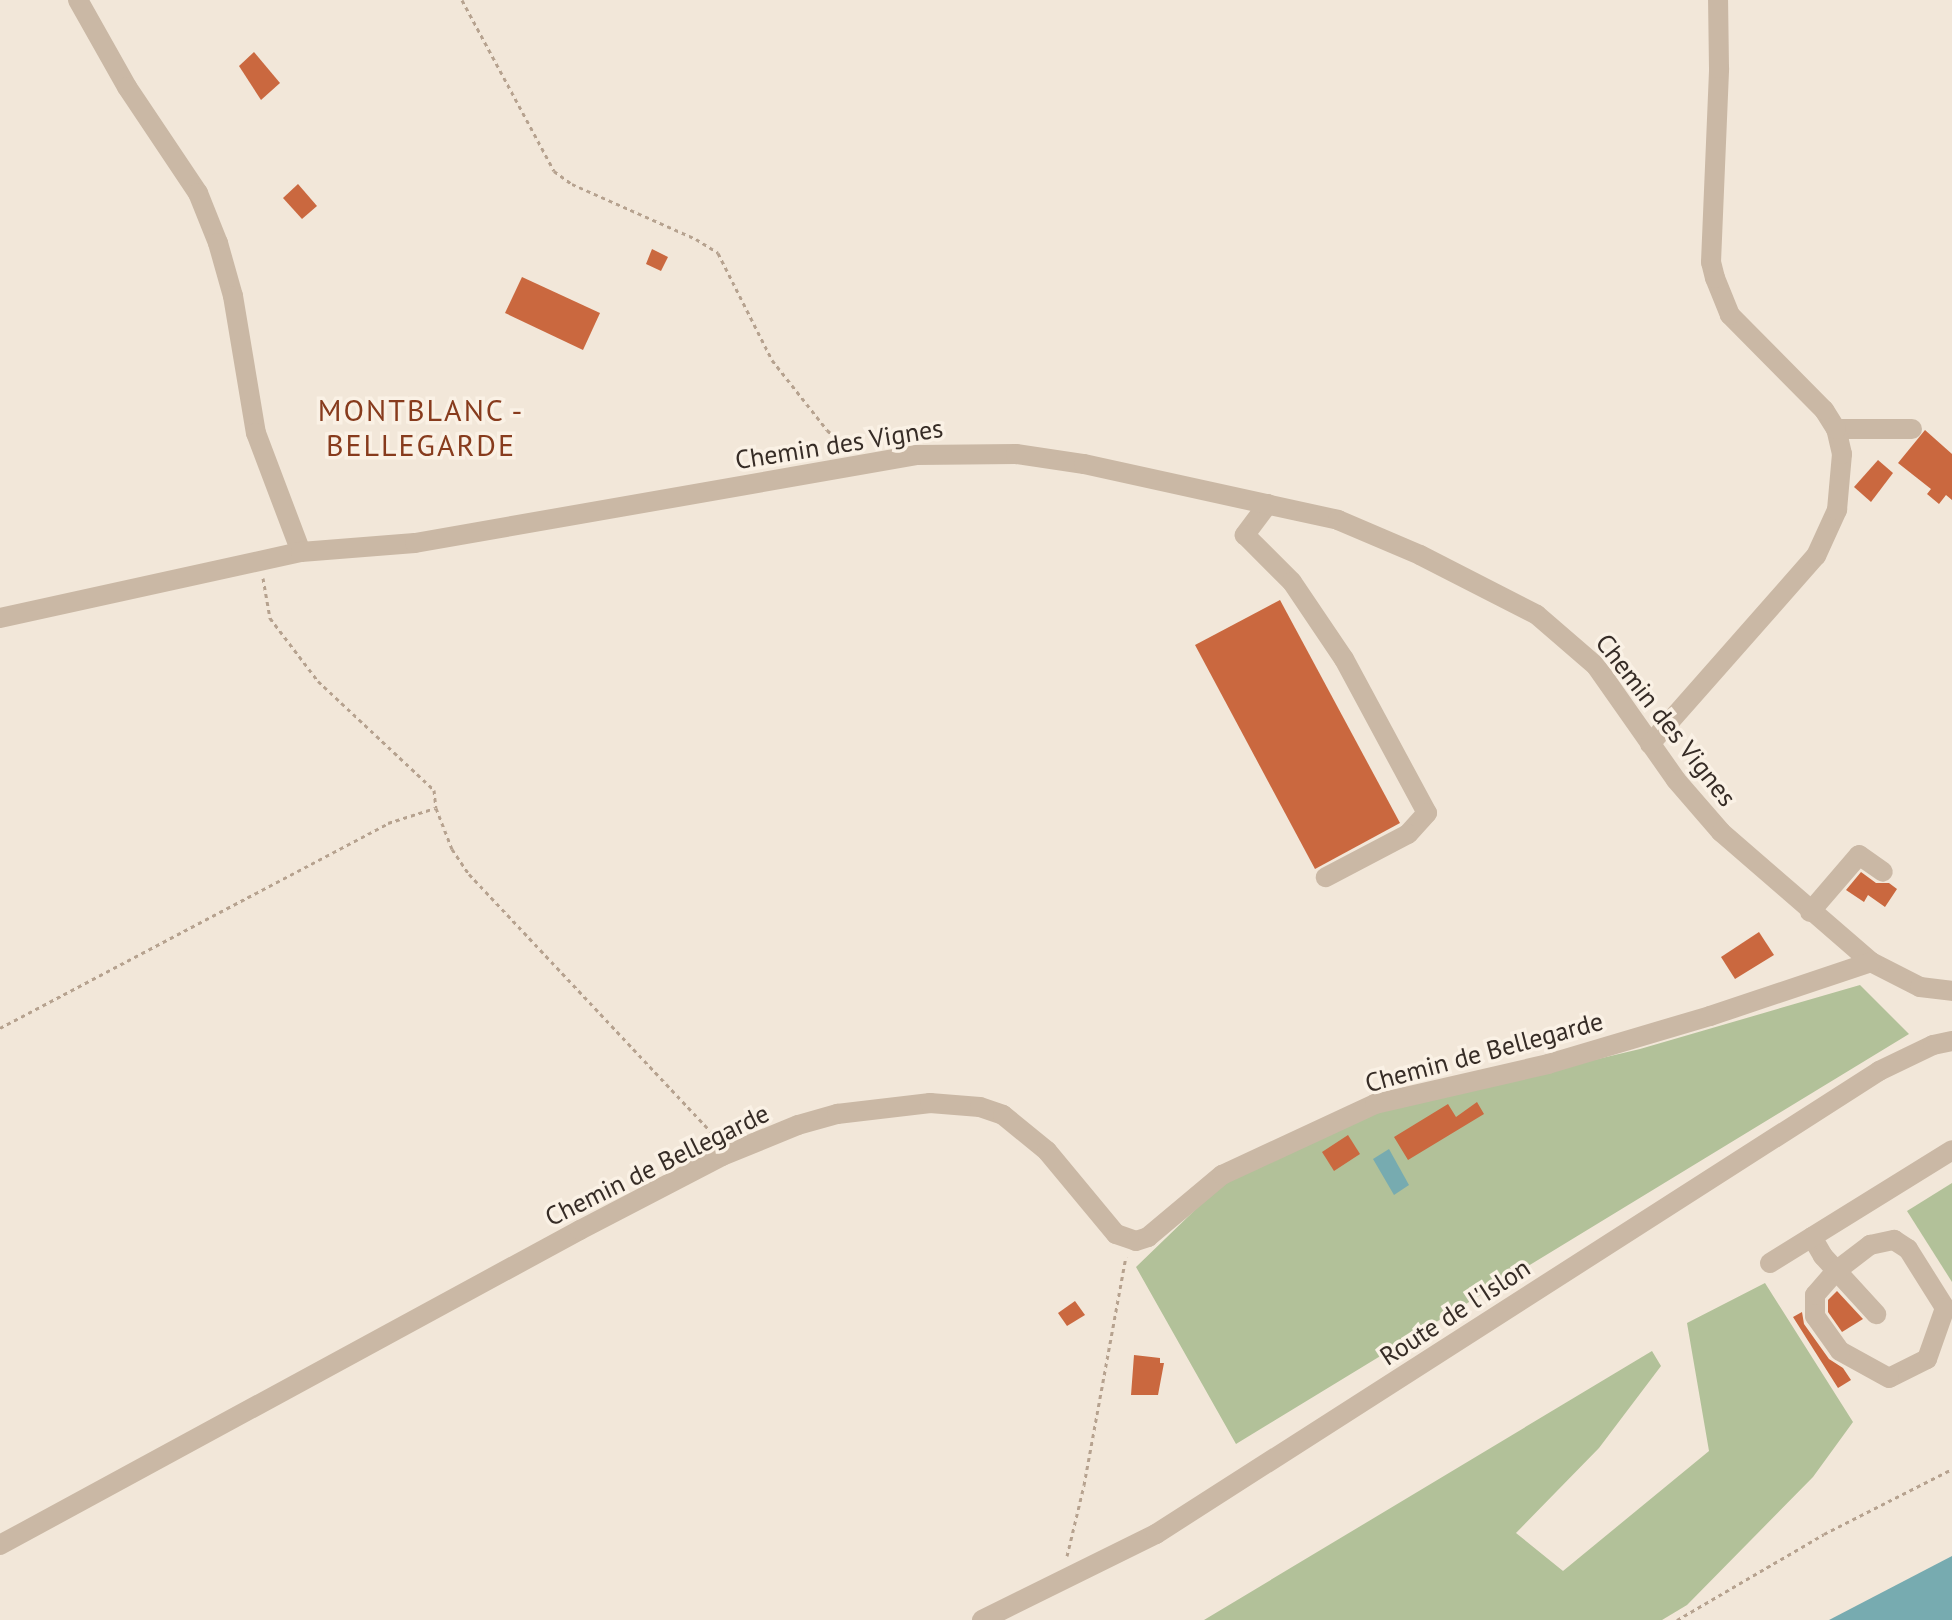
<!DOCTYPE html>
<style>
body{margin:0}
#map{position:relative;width:1952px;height:1620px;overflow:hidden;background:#f2e7d9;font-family:"PT Sans",sans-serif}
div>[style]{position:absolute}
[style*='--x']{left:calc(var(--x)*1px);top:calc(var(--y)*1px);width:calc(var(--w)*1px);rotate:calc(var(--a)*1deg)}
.green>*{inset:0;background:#b2c199}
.water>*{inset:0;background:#77abb0}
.building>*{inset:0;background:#ca683f}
.path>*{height:3px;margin-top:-1.5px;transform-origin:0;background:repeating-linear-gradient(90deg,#b6a28f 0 4px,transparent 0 8px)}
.minor>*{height:20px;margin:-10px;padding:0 10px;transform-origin:10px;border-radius:10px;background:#cab8a5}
span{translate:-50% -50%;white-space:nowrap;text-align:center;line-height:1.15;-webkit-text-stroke:7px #faf1e5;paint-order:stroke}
.street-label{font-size:26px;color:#362c26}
.quarter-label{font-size:30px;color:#873b1d;letter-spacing:2px}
</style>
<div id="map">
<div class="green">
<div style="clip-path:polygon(1860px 985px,1909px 1034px,1236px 1444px,1136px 1267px,1225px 1181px,1382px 1110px,1640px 1049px)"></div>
<div style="clip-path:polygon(1952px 1183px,1952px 1282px,1907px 1211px)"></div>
<div style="clip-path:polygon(1765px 1283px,1853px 1422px,1813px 1477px,1687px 1605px,1662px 1620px,1204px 1620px,1652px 1351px,1661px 1366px,1599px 1448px,1516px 1533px,1563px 1571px,1709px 1451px,1687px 1323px)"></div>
</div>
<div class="water">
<div style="clip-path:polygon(1389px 1149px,1409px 1185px,1394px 1195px,1373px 1159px)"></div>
<div style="clip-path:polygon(1952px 1556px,1952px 1620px,1829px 1620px)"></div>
</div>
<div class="building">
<div style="clip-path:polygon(254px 52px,280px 83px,261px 100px,239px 66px)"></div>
<div style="clip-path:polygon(298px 184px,317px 206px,302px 219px,283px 198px)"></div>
<div style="clip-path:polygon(652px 249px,668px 257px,661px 271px,646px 264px)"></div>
<div style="clip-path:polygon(522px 277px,600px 313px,583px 350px,505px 313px)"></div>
<div style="clip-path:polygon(1925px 430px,1952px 454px,1952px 500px,1946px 495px,1939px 504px,1927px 494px,1931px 489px,1898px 463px)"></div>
<div style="clip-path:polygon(1878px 460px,1893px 473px,1871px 502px,1854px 487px)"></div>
<div style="clip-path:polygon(1280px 600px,1400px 823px,1315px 869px,1195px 645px)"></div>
<div style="clip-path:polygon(1861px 872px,1876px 883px,1889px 883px,1897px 889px,1885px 907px,1868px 895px,1864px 902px,1846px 890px)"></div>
<div style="clip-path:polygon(1759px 932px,1774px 955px,1735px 979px,1721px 957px)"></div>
<div style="clip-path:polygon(1477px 1102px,1484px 1114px,1408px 1160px,1394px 1137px,1448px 1104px,1456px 1117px)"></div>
<div style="clip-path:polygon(1348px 1135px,1360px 1154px,1334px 1171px,1322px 1152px)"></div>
<div style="clip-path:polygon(1837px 1291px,1863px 1319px,1842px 1332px,1828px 1312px,1828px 1300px)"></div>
<div style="clip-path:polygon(1075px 1301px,1085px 1315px,1067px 1326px,1058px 1313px)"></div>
<div style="clip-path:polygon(1802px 1312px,1804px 1324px,1829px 1359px,1843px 1368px,1851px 1380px,1838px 1388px,1793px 1317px)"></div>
<div style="clip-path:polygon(1134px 1355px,1160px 1358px,1160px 1363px,1164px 1363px,1158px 1395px,1131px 1395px)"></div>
</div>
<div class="path">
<div style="--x:462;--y:0;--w:194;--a:61.7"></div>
<div style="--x:554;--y:171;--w:22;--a:36"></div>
<div style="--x:572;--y:184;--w:136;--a:23.9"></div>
<div style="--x:696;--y:239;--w:26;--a:32"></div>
<div style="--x:718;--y:253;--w:120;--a:63.2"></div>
<div style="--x:772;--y:360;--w:89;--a:51.8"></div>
<div style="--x:827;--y:430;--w:28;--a:41"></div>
<div style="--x:263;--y:578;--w:41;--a:80.1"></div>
<div style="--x:270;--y:618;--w:79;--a:52.7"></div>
<div style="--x:318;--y:681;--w:159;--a:43.2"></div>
<div style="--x:434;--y:790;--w:18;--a:84"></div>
<div style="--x:436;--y:808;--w:44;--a:68.7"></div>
<div style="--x:452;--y:849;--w:30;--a:56"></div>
<div style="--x:469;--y:874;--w:361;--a:46.8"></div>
<div style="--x:0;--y:1028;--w:439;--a:-27.8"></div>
<div style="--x:388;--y:823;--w:49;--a:-17.7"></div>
<div style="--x:1067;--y:1556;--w:73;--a:-76.5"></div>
<div style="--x:1084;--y:1485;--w:232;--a:-79.6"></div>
<div style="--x:1677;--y:1620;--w:170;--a:-30.3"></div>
<div style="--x:1824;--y:1534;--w:144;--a:-26.9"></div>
</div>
<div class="minor">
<div style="--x:78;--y:0;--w:100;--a:60.6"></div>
<div style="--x:127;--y:87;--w:128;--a:56.2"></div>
<div style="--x:198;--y:193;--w:54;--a:68.2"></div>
<div style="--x:218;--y:243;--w:55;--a:74.2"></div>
<div style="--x:233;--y:296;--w:139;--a:80.5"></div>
<div style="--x:256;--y:433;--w:127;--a:69.3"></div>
<div style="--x:1836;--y:429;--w:76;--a:0"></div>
<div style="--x:1268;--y:504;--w:39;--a:127"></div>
<div style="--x:1245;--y:535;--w:66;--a:45"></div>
<div style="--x:1292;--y:582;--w:93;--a:56"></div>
<div style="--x:1344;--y:659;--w:175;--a:61.7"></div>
<div style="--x:1427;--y:813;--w:28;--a:132"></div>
<div style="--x:1408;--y:834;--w:93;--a:152.3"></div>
<div style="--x:0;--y:618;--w:308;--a:-12.4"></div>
<div style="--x:301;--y:552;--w:114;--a:-4.5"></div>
<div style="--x:415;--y:543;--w:510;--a:-9.94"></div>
<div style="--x:917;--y:455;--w:99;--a:-0.6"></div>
<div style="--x:1016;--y:454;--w:69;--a:8.4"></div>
<div style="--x:1084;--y:464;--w:260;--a:12.4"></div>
<div style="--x:1338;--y:520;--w:89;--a:23.1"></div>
<div style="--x:1420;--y:555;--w:131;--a:27.1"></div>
<div style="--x:1537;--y:615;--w:78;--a:40.8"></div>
<div style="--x:1596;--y:666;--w:139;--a:54.9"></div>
<div style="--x:1676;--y:780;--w:69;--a:49.1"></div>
<div style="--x:1721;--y:832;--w:198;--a:40.9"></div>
<div style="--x:1871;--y:962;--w:55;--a:27"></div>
<div style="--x:1920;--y:987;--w:32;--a:7"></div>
<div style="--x:1650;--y:744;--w:251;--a:-48.6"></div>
<div style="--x:1816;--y:556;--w:51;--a:-65.5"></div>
<div style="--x:1837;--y:510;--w:56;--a:-84.9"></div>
<div style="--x:1842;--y:454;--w:26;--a:-103"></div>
<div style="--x:1836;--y:429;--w:22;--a:-122"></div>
<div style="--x:1824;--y:410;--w:134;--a:-134.7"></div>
<div style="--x:1730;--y:315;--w:40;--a:-112"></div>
<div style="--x:1715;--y:278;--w:16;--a:-104"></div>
<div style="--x:1711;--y:262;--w:194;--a:-87.6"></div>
<div style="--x:1719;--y:68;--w:68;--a:-90.8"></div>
<div style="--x:1810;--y:912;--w:75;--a:-49.3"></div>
<div style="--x:1859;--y:855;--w:29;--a:35"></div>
<div style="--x:1812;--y:1237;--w:22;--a:60"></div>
<div style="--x:1823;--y:1256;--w:79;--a:47.6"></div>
<div style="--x:1894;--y:1240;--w:17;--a:33"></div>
<div style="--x:1908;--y:1249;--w:70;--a:57.9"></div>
<div style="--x:1945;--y:1308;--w:54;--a:109.4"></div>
<div style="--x:1927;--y:1359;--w:42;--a:153.4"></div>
<div style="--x:1889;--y:1378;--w:56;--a:-151.1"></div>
<div style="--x:1840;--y:1351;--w:43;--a:-125.5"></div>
<div style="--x:1815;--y:1316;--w:21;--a:-90"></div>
<div style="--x:1815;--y:1295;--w:32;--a:-49"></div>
<div style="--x:1836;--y:1271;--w:43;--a:-37.4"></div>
<div style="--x:1870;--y:1245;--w:25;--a:-12"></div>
<div style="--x:1770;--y:1263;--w:214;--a:-31.8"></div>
<div style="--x:0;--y:1545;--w:660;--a:-28.51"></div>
<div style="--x:580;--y:1230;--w:160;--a:-27.5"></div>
<div style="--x:722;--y:1156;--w:82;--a:-22.2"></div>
<div style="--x:798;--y:1125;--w:41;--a:-15.8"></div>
<div style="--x:837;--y:1114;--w:94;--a:-6.7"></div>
<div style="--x:930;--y:1103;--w:50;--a:4.6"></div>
<div style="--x:980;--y:1107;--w:24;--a:19"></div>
<div style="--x:1003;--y:1115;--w:57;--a:39.3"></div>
<div style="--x:1047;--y:1151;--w:108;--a:50.3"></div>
<div style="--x:1116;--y:1234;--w:21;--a:19"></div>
<div style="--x:1136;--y:1241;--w:13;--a:-18"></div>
<div style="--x:1148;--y:1237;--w:97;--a:-40"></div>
<div style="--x:1222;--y:1175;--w:169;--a:-24.9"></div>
<div style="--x:1375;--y:1104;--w:178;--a:-13"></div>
<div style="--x:1548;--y:1064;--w:169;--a:-16.5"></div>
<div style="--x:1710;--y:1016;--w:170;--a:-18.5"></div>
<div style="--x:982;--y:1620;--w:194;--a:-26.3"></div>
<div style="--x:1156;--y:1534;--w:859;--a:-32.63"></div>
<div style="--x:1879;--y:1071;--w:60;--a:-25.7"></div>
<div style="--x:1933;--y:1045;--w:19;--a:-12"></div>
</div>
<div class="street-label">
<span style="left:839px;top:444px;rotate:-9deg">Chemin des Vignes</span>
<span style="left:1666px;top:720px;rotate:52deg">Chemin des Vignes</span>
<span style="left:1484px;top:1052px;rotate:-15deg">Chemin de Bellegarde</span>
<span style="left:657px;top:1165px;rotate:-26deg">Chemin de Bellegarde</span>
<span style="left:1455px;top:1312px;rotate:-33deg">Route de l'Islon</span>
</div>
<div class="quarter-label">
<span style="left:421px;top:427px">MONTBLANC -<br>BELLEGARDE</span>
</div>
</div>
